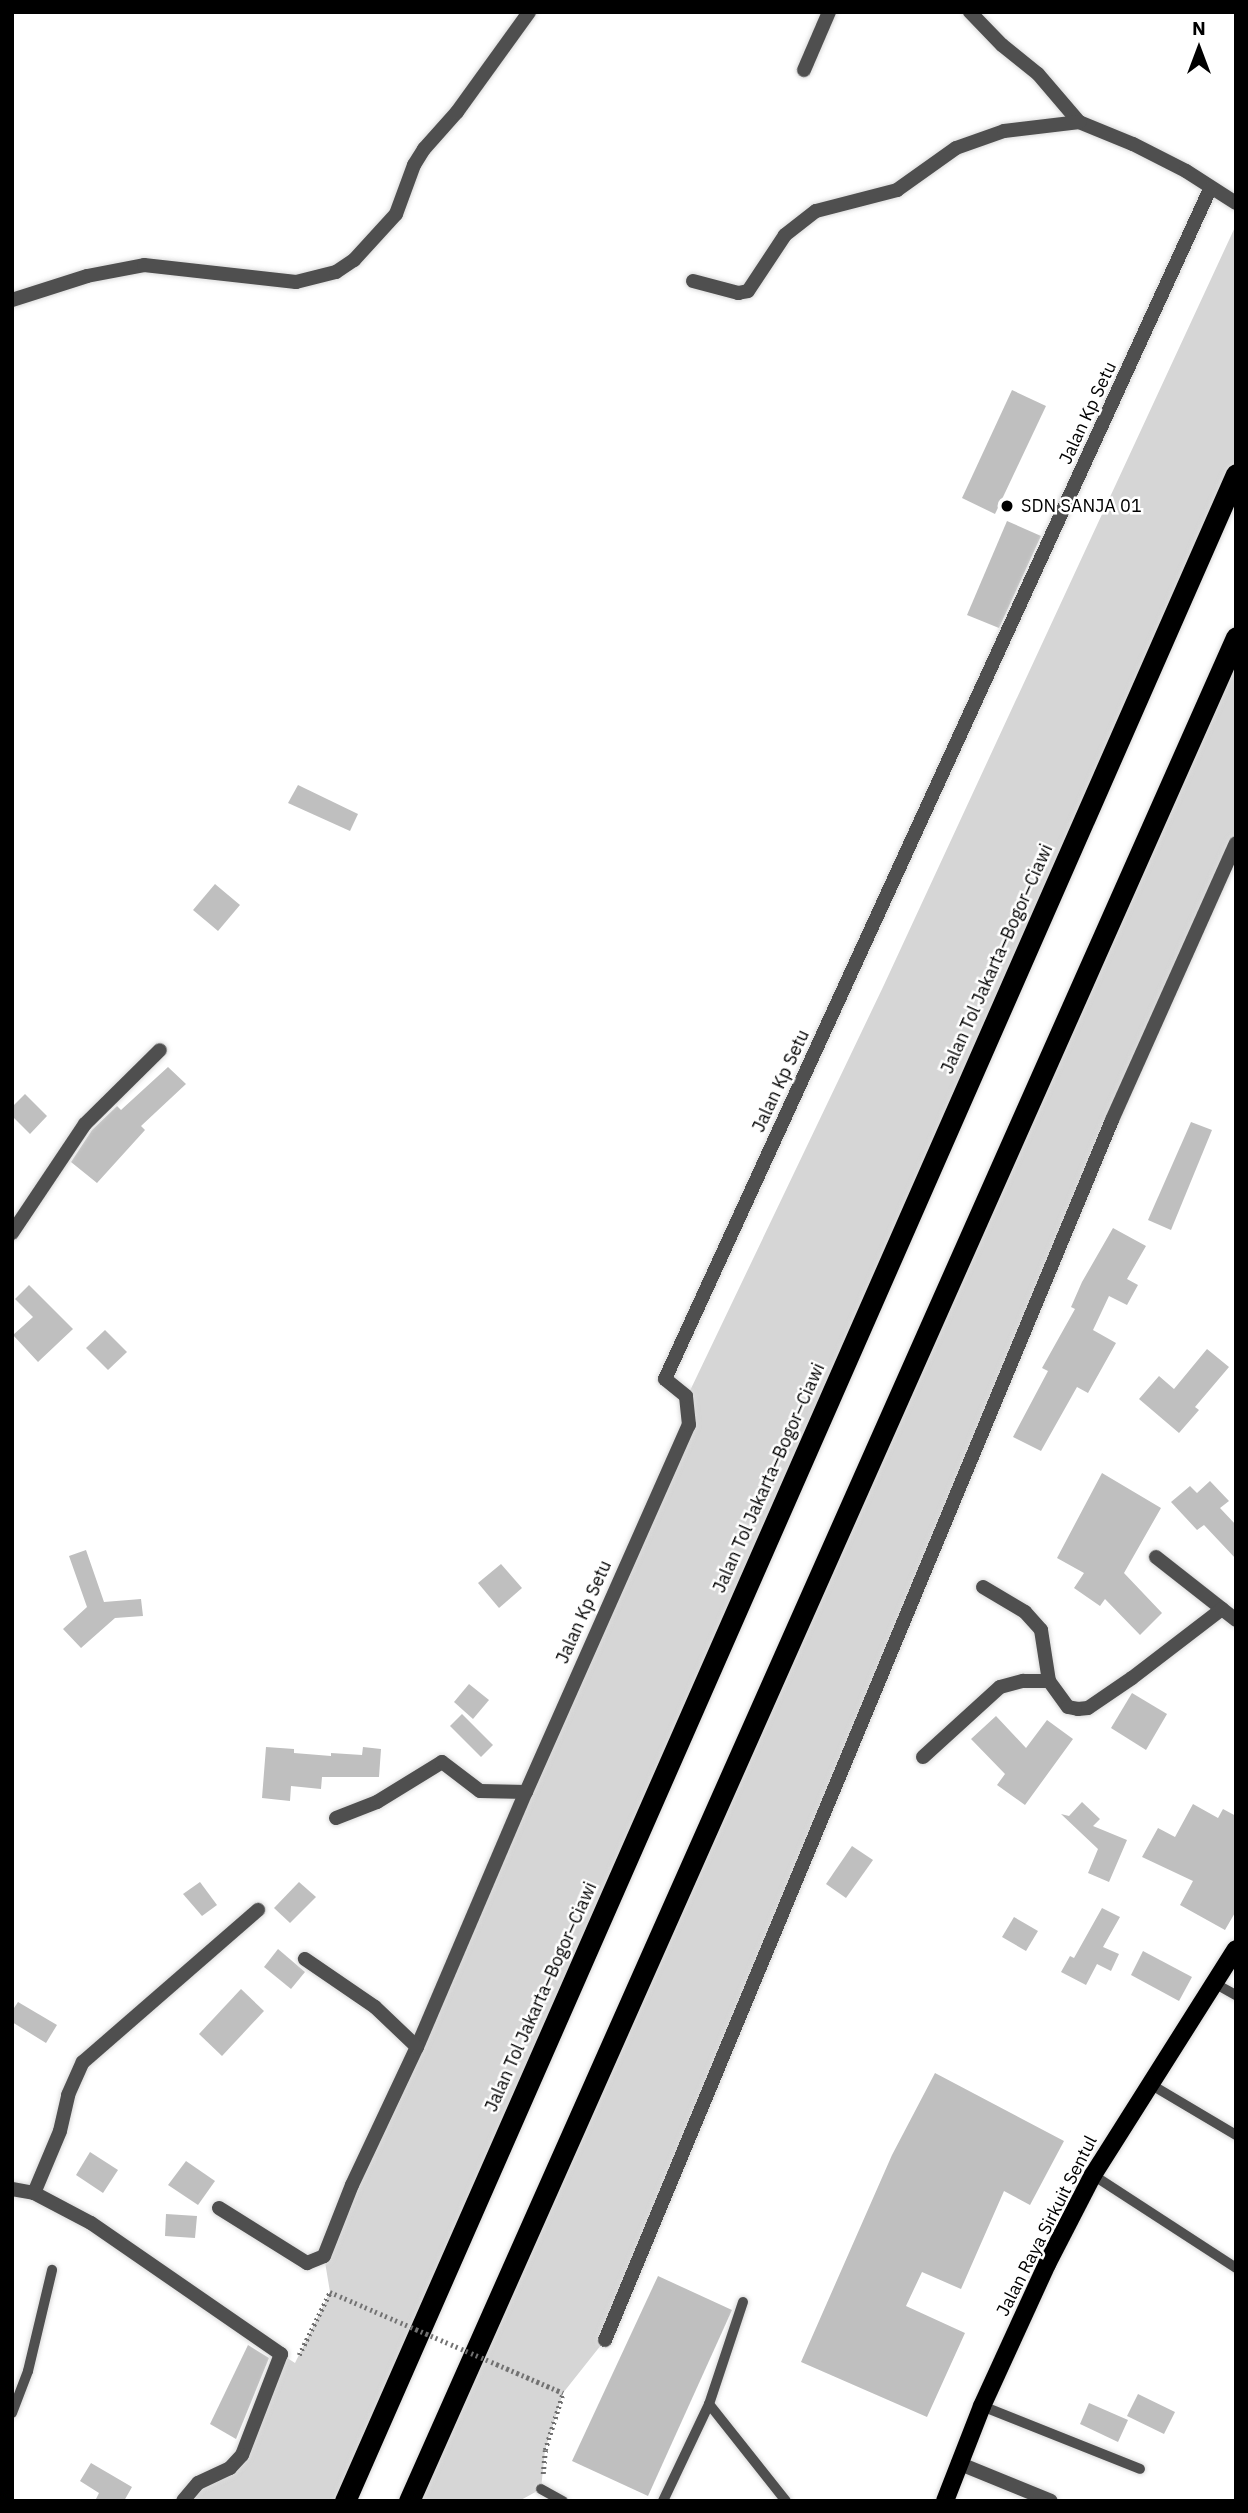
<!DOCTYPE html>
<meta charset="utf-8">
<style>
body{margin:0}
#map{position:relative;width:1248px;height:2513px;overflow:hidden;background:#fff;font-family:"IBM Plex Sans",sans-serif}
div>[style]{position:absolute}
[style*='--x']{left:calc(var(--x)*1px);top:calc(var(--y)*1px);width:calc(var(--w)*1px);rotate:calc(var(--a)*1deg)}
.green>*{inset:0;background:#d6d6d6}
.building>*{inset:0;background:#bfbfbf}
.path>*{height:4.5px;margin-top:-2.25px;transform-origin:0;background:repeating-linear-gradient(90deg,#717171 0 2px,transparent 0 5.5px)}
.roads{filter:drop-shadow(0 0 2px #dbdbdb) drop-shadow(0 0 2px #dbdbdb)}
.service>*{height:10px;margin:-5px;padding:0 5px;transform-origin:5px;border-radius:5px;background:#4f4f4f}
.minor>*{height:14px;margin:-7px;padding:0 7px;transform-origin:7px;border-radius:7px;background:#4f4f4f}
.primary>*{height:18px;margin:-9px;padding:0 9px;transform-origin:9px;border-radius:9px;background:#000}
.motorway>*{height:21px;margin:-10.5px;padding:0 10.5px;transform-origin:10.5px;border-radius:10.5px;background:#000}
.path-bridge>*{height:4.5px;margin-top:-2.25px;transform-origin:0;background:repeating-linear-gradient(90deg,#717171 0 2px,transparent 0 5.5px)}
.dots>*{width:19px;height:19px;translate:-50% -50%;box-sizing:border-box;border:4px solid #fff;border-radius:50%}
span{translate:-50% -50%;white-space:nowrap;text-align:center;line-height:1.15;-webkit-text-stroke:5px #fff;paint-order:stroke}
.street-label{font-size:18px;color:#000}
.poi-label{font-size:18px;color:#000}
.left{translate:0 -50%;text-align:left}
.frame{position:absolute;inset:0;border:14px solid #000;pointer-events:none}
.north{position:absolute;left:1164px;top:14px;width:70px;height:70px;-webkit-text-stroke:5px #fff;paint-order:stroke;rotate:0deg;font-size:19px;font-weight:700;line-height:28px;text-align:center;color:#000}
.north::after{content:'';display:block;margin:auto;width:24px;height:32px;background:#000;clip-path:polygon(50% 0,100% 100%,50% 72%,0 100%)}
</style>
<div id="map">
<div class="green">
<div style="clip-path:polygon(1236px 225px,1236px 474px,345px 2501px,183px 2501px,229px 2468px,281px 2354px,295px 2363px,330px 2292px,324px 2256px,689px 1425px,687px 1397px,883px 987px)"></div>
<div style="clip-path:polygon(1236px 637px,1236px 845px,1084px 1186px,605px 2340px,563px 2393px,545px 2450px,541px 2489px,519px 2501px,411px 2501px)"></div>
</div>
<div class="building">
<div style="clip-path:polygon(1012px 390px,1046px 406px,995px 514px,962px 498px)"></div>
<div style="clip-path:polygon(1007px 521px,1041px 536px,999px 628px,967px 615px)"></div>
<div style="clip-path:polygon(298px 785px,358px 814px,350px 831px,288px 803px)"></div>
<div style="clip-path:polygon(215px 884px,240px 905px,218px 931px,193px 910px)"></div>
<div style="clip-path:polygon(168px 1067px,186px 1084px,141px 1126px,145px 1130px,97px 1183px,71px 1162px,92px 1130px,117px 1106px,121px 1110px)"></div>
<div style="clip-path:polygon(25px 1094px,47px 1116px,30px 1134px,12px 1116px,12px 1107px)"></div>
<div style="clip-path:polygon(1191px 1122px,1212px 1130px,1171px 1230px,1148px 1220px)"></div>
<div style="clip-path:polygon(1113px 1228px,1146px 1246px,1127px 1279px,1138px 1285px,1127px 1305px,1109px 1296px,1093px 1330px,1116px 1343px,1088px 1393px,1077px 1387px,1041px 1451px,1013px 1437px,1048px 1371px,1042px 1368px,1075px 1309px,1071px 1307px,1082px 1282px)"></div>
<div style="clip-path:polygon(29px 1285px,73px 1329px,38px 1362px,13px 1335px,33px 1317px,15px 1299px)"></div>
<div style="clip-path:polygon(105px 1330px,127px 1352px,108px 1370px,86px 1348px)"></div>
<div style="clip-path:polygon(1207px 1349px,1229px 1367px,1195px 1407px,1199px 1410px,1179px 1433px,1139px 1399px,1159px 1376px,1174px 1389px)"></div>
<div style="clip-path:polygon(1102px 1473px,1161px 1508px,1124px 1573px,1162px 1613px,1140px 1635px,1105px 1599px,1100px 1606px,1074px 1588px,1084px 1573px,1057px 1558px)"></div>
<div style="clip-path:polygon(1210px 1481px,1229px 1501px,1220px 1508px,1236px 1525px,1236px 1559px,1204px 1525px,1197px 1530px,1171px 1502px,1190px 1486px,1197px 1493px)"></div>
<div style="clip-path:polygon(86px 1550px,104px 1602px,141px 1599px,143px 1616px,115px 1618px,81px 1648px,63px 1629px,87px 1607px,69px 1556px)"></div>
<div style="clip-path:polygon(501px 1564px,522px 1588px,499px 1608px,478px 1583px)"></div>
<div style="clip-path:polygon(469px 1684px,489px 1700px,473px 1719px,454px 1702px)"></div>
<div style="clip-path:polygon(1132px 1693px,1167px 1714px,1146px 1750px,1111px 1728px)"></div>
<div style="clip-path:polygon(462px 1714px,493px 1745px,481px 1757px,450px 1726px)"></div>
<div style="clip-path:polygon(996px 1716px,1026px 1748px,1047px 1720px,1073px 1739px,1025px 1805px,997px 1785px,1005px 1774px,971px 1739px)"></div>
<div style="clip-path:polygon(266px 1747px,294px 1749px,294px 1753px,331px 1756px,331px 1753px,362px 1755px,363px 1747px,381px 1749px,379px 1777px,322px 1777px,321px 1789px,291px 1786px,290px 1801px,262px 1798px)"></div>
<div style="clip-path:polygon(1082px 1802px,1100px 1819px,1093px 1826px,1127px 1840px,1109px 1882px,1088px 1873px,1098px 1849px,1061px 1814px,1069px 1816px)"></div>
<div style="clip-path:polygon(1193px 1804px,1218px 1818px,1223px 1809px,1236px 1816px,1236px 1911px,1225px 1930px,1180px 1905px,1193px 1881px,1142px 1857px,1158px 1828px,1175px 1837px)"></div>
<div style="clip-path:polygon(852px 1846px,873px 1860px,846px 1898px,826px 1884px)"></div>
<div style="clip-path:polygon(200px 1882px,217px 1905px,202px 1916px,183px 1894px)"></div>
<div style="clip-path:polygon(299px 1882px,316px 1897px,290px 1923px,274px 1908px)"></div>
<div style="clip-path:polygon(1102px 1908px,1120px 1917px,1103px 1947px,1119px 1954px,1111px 1971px,1097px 1964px,1086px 1985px,1061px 1972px,1070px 1956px,1074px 1958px)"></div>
<div style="clip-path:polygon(1014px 1917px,1038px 1931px,1026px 1951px,1002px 1937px)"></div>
<div style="clip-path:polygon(278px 1949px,305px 1972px,291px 1989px,264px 1967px)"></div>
<div style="clip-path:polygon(1143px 1951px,1192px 1977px,1179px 2001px,1131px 1975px)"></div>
<div style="clip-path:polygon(241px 1989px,264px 2011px,222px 2056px,199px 2034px)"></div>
<div style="clip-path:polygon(18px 2002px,57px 2025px,46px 2043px,12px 2022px,12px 2011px)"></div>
<div style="clip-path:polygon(935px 2073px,1064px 2141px,1030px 2205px,1004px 2191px,961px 2289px,922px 2272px,906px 2306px,965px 2333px,927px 2417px,801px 2362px,892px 2155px)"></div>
<div style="clip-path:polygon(90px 2152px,118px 2170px,103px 2193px,76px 2175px)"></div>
<div style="clip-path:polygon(186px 2161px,215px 2181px,198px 2205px,168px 2185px)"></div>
<div style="clip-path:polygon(166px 2214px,197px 2216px,195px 2238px,165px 2236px)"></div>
<div style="clip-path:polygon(658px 2276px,732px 2310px,648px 2496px,572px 2461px)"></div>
<div style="clip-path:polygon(248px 2345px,269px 2358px,236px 2439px,210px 2424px)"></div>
<div style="clip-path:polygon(1138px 2394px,1175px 2412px,1164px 2434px,1127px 2416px)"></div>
<div style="clip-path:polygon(1089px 2403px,1128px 2420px,1118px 2442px,1080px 2424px)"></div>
<div style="clip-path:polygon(91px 2463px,132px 2487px,124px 2501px,95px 2501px,99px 2493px,80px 2481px)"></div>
</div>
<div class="path">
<div style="--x:299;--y:2355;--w:70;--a:-63.8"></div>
<div style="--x:543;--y:2474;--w:24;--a:-85"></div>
<div style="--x:545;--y:2450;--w:60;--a:-72.5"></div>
</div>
<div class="roads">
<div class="service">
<div style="--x:1214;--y:1983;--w:25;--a:29"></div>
<div style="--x:1150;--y:2084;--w:100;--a:30.7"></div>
<div style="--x:1093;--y:2175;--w:171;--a:33"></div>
<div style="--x:743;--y:2302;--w:108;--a:108.4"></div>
<div style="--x:709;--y:2404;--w:124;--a:51.6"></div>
<div style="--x:982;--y:2406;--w:170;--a:21.7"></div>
<div style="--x:12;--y:2413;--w:45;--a:-69.1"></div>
<div style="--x:28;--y:2371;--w:104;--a:-76.6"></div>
<div style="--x:541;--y:2489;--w:25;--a:29"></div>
<div style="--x:663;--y:2501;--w:107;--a:-64.6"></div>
</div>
<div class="minor">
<div style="--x:970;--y:12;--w:46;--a:45.9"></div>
<div style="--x:1002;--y:45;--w:46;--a:38.9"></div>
<div style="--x:1038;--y:74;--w:63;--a:49.5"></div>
<div style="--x:1079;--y:122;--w:58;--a:22.2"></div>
<div style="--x:1133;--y:144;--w:59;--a:27"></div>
<div style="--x:1186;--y:171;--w:59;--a:32.6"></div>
<div style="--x:804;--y:70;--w:63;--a:-66.7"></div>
<div style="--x:693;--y:281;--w:47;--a:14.9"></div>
<div style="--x:738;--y:293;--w:10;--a:-11"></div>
<div style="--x:748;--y:291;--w:67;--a:-56.5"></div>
<div style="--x:785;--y:235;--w:39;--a:-38"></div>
<div style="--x:816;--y:211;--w:84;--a:-14.5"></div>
<div style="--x:897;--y:190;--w:72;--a:-35.4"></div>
<div style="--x:956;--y:148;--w:51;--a:-19.5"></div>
<div style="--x:1004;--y:131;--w:76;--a:-6.8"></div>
<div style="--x:12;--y:300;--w:79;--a:-17.7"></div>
<div style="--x:87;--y:276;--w:58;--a:-10.9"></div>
<div style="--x:144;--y:265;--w:153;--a:6.4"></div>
<div style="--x:296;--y:282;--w:41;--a:-14"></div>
<div style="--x:336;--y:272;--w:22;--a:-34"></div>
<div style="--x:354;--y:260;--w:62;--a:-47.6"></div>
<div style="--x:396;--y:214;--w:52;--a:-69.8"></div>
<div style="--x:414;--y:165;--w:19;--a:-58"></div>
<div style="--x:424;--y:149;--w:50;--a:-48.3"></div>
<div style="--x:457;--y:112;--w:123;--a:-54.2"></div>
<div style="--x:12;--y:1233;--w:131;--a:-56.2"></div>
<div style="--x:85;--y:1124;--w:105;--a:-44.6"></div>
<div style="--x:1156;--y:1557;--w:84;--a:38.2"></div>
<div style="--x:983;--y:1587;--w:49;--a:30.8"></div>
<div style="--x:1025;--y:1612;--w:24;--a:48"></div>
<div style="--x:1041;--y:1630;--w:52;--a:81.1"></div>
<div style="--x:1049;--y:1681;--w:32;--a:54"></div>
<div style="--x:1068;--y:1707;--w:10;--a:11"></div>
<div style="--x:1078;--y:1709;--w:10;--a:-6"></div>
<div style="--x:1088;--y:1708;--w:53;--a:-34.3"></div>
<div style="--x:1132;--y:1678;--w:113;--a:-37.5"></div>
<div style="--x:1222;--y:1609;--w:18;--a:38"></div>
<div style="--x:923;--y:1757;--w:104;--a:-42.3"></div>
<div style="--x:1000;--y:1687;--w:24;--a:-15"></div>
<div style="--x:1023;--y:1681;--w:26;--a:0"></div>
<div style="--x:336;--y:1818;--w:44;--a:-21.3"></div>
<div style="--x:377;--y:1802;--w:76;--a:-31.6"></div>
<div style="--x:442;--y:1762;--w:48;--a:37.3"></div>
<div style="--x:480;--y:1791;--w:46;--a:1.2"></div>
<div style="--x:526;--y:1792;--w:402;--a:-66.1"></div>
<div style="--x:689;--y:1425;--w:29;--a:-96"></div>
<div style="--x:686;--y:1396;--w:27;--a:-141"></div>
<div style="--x:665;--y:1379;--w:1309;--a:-65.39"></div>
<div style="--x:417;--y:2047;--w:277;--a:-66.9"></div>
<div style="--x:12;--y:2189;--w:22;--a:10"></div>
<div style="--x:34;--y:2193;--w:64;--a:27.8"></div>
<div style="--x:91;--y:2223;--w:231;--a:34.6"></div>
<div style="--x:281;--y:2354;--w:108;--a:111.1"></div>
<div style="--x:242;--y:2455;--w:18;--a:133"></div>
<div style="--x:230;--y:2468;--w:35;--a:155"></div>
<div style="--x:198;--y:2483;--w:23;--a:130"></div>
<div style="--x:34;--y:2193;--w:67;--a:-67.2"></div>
<div style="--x:60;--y:2131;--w:37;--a:-77"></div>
<div style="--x:68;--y:2095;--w:36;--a:-66"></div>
<div style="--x:83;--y:2062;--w:232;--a:-41"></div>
<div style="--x:219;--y:2208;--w:104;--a:32"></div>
<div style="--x:307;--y:2263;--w:18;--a:-22"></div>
<div style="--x:324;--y:2256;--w:76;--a:-68.5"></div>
<div style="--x:352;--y:2185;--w:153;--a:-64.8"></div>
<div style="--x:417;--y:2047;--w:58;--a:-136.4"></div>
<div style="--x:375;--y:2007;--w:85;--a:-145.6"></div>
<div style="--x:605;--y:2340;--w:1321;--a:-67.43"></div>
<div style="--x:1112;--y:1120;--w:303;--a:-65.9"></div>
<div style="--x:958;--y:2463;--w:100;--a:22.2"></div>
</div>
<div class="primary">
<div style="--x:945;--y:2501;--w:102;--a:-68.7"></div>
<div style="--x:982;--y:2406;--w:156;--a:-65.4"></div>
<div style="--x:1047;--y:2264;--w:100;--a:-62.7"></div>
<div style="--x:1093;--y:2175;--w:267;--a:-57.7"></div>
</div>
<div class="motorway">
<div style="--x:345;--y:2501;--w:2214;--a:-66.27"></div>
<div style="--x:409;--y:2501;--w:2039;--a:-66.07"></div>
</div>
</div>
<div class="path-bridge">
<div style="--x:330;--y:2292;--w:254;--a:23.4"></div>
</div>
<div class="dots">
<div style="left:1007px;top:506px;background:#000"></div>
</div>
<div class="street-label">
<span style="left:1088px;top:413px;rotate:-65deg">Jalan Kp Setu</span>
<span style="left:997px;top:959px;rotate:-66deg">Jalan Tol Jakarta–Bogor–Ciawi</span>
<span style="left:781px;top:1081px;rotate:-65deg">Jalan Kp Setu</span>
<span style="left:769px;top:1478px;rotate:-66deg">Jalan Tol Jakarta–Bogor–Ciawi</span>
<span style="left:584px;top:1612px;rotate:-66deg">Jalan Kp Setu</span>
<span style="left:541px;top:1997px;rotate:-66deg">Jalan Tol Jakarta–Bogor–Ciawi</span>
<span style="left:1047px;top:2226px;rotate:-63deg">Jalan Raya Sirkuit Sentul</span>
</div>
<div class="poi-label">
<span class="left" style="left:1021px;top:506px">SDN SANJA 01</span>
</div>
<div class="frame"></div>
<div class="north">N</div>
</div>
